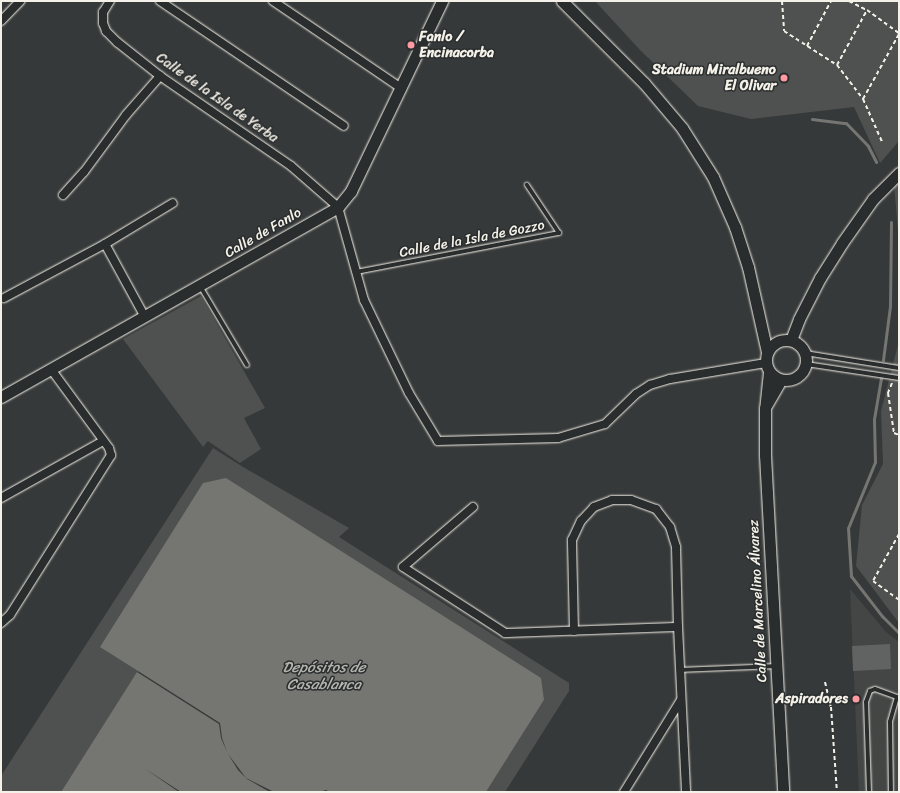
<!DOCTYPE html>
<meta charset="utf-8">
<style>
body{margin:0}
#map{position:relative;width:900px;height:793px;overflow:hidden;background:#363939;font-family:Sriracha,sans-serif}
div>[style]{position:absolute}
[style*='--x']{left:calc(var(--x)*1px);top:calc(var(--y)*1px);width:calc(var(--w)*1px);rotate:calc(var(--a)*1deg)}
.built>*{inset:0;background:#434645}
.green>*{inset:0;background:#4e514f}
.water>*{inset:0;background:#757572}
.stream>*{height:3px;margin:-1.5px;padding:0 1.5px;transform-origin:1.5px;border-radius:1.5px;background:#757572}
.building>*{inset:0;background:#616362}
.path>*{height:2px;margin-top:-1px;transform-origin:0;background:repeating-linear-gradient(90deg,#f4f1e8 0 4px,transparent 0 7px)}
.roads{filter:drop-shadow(0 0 1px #f4f1e8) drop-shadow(0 0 1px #f4f1e8)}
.lane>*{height:4px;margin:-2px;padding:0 2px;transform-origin:2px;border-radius:2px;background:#2a2d2e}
.street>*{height:8px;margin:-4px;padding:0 4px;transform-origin:4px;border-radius:4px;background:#2a2d2e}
.secondary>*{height:11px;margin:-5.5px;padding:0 5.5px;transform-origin:5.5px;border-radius:5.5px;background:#2a2d2e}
.secondary>.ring{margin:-5.5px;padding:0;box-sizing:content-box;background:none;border:11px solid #2a2d2e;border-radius:50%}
.dots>*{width:11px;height:11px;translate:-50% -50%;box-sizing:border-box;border:2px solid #2a2d2e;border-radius:50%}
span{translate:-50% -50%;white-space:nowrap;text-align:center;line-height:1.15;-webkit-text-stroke:3px #2a2d2e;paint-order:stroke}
.poi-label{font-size:14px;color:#f4f1e8;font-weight:700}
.left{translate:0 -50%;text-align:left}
.right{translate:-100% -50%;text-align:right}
.street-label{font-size:14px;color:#f4f1e8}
.water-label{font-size:15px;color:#b4b3ad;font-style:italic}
.frame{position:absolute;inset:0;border:2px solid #f4f1e8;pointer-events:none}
</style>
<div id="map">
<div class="built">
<div style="clip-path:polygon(850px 589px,886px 632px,899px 642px,899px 792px,859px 792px)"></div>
</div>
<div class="green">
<div style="clip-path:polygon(595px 1px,899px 1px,899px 141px,880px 163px,854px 107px,751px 119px,698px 106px,640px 50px)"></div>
<div style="clip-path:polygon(899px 166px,899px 243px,893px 172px)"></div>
<div style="clip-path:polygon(201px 296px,265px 408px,244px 418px,261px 449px,240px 463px,208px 441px,203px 447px,123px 339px)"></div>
<div style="clip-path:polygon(899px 341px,899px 623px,856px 566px,862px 505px,883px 464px,881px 411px)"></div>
<div style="clip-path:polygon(213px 448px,243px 467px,349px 528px,339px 537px,569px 683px,569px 691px,505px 792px,486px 792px,544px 700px,101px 647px,138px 671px,61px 792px,1px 792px,1px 776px)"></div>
</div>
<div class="water">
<div style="clip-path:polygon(226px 478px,541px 678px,544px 700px,486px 792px,330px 792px,326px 790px,319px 792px,274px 792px,246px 778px,228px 754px,238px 770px,247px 779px,270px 792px,181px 792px,144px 768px,179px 792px,61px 792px,137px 672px,219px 724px,221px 738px,227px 752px,222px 738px,220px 723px,100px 647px,203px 483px)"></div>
</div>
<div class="stream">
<div style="--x:812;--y:119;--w:34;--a:7"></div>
<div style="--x:846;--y:123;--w:32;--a:46"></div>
<div style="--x:868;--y:146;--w:18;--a:63"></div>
<div style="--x:883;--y:360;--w:54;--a:-82.6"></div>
<div style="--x:890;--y:306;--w:84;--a:-89.3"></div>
<div style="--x:881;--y:378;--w:42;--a:99.7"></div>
<div style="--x:874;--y:419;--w:43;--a:88.7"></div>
<div style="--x:875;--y:462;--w:71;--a:112.2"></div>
<div style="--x:848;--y:528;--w:48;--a:86.4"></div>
<div style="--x:851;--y:576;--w:51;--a:52.2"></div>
<div style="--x:882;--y:616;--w:24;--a:45"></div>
</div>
<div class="building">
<div style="clip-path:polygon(890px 644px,891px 669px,853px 671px,852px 646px)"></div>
</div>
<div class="path">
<div style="--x:782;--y:1;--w:30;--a:86"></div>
<div style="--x:784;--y:31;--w:63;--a:32.7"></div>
<div style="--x:837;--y:65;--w:43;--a:52.6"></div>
<div style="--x:863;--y:99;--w:49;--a:66"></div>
<div style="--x:849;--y:1;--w:20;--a:27"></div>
<div style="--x:867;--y:10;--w:39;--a:36"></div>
<div style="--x:807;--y:46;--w:51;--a:-61.9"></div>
<div style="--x:837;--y:65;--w:63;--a:-61.4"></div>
<div style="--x:863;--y:99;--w:74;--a:-61"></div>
<div style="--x:892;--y:383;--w:11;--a:112"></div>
<div style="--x:888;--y:393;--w:40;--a:81.5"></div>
<div style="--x:894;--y:433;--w:5;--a:22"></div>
<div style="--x:899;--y:534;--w:54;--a:119"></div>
<div style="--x:873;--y:581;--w:32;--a:36"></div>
<div style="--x:825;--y:682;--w:26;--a:77"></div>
<div style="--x:831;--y:707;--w:85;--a:86"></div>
</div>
<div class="roads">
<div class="lane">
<div style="--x:356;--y:272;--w:207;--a:-10.9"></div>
<div style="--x:559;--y:233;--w:58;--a:-123.7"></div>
<div style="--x:200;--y:286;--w:92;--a:59.3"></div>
<div style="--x:805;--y:353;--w:95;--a:9.1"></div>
<div style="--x:806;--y:364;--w:94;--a:8.6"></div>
<div style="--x:680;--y:670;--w:96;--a:-2.4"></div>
<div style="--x:869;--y:792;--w:90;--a:-91.9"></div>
<div style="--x:866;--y:702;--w:12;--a:-70"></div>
<div style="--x:870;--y:691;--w:5;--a:-22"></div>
<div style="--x:875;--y:689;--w:23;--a:20"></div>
<div style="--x:897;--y:697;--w:26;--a:106"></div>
<div style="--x:890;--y:722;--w:70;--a:89.2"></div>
</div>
<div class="street">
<div style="--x:110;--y:1;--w:13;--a:122"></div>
<div style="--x:103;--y:12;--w:11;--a:90"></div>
<div style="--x:103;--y:23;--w:9;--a:69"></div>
<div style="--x:106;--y:31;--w:16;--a:45"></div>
<div style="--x:117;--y:42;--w:55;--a:38.3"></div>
<div style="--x:160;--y:76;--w:159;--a:34.5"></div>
<div style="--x:291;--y:166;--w:62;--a:41.1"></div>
<div style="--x:338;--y:207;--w:97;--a:74.4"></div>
<div style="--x:364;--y:300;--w:103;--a:64.2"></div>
<div style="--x:409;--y:393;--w:56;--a:58.9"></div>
<div style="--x:438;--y:441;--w:120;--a:-1.4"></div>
<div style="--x:558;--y:438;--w:49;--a:-16.6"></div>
<div style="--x:605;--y:424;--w:43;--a:-44.1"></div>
<div style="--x:636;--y:394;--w:17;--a:-33"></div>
<div style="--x:650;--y:385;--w:21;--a:-17"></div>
<div style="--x:670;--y:379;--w:97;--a:-9.5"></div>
<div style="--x:160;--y:1;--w:222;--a:34.2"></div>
<div style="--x:273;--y:1;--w:155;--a:34.2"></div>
<div style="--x:1;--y:21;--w:28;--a:-46"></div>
<div style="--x:63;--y:195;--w:31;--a:-48"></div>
<div style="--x:84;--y:172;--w:71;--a:-53.6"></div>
<div style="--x:126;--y:115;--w:52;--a:-48.9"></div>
<div style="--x:105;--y:244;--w:83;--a:61.3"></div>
<div style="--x:4;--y:298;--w:115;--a:-28.1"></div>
<div style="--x:105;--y:244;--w:79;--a:-31.1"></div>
<div style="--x:1;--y:498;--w:117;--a:-29.2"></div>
<div style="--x:473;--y:507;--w:92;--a:139.4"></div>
<div style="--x:403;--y:567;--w:121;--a:32.9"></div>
<div style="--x:505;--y:633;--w:173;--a:-2"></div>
<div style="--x:1;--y:623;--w:12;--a:-42"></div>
<div style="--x:10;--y:615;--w:189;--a:-57.7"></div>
<div style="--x:111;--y:455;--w:7;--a:-106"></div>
<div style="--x:109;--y:448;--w:98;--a:-126.3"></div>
<div style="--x:574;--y:631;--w:91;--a:-91.3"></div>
<div style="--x:572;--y:540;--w:21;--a:-65"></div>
<div style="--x:581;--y:521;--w:19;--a:-47"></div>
<div style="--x:594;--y:507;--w:19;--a:-21"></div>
<div style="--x:612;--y:500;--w:19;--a:0"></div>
<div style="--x:631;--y:500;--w:27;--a:20"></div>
<div style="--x:656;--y:509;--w:23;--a:52"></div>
<div style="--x:670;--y:527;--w:21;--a:73"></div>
<div style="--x:676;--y:547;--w:80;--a:88.6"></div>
<div style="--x:678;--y:627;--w:165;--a:87.2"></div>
<div style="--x:624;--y:792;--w:108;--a:-58.2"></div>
</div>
<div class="secondary">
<div style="--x:562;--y:1;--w:116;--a:45"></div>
<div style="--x:644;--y:83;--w:59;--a:49.8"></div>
<div style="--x:682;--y:128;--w:58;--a:57.7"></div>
<div style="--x:713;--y:177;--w:55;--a:66.3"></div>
<div style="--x:735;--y:227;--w:42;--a:72"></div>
<div style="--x:748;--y:267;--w:87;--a:77.4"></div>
<div class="ring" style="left:766px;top:340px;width:29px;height:29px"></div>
<div style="--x:791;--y:340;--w:22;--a:-69"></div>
<div style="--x:799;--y:319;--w:46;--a:-62.9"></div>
<div style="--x:820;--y:278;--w:41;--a:-57.8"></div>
<div style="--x:842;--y:243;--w:54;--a:-54.8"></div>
<div style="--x:873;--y:199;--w:37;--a:-45"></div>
<div style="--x:769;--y:372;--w:36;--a:96"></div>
<div style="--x:765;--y:408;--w:47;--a:90"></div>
<div style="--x:765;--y:455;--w:337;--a:86.9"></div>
<div style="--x:1;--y:397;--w:387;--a:-29.4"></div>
<div style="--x:338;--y:207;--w:21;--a:-51"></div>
<div style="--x:351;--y:191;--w:211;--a:-64.4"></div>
<div style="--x:767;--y:404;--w:28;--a:-60"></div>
</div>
</div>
<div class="dots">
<div style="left:411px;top:45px;background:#ff9aa2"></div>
<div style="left:784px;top:78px;background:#ff9aa2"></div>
<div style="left:856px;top:699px;background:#ff9aa2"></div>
</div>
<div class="poi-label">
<span class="left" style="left:419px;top:45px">Fanlo /<br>Encinacorba</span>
<span class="right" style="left:776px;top:78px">Stadium Miralbueno<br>El Olivar</span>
<span class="right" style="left:848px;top:699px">Aspiradores</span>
</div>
<div class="street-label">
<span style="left:217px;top:98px;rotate:35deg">Calle de la Isla de Yerba</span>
<span style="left:263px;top:233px;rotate:-30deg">Calle de Fanlo</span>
<span style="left:472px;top:239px;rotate:-11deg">Calle de la Isla de Gozzo</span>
<span style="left:758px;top:601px;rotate:-93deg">Calle de Marcelino Álvarez</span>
</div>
<div class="water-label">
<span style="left:324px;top:676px">Depósitos de<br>Casablanca</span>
</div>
<div class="frame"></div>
</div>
